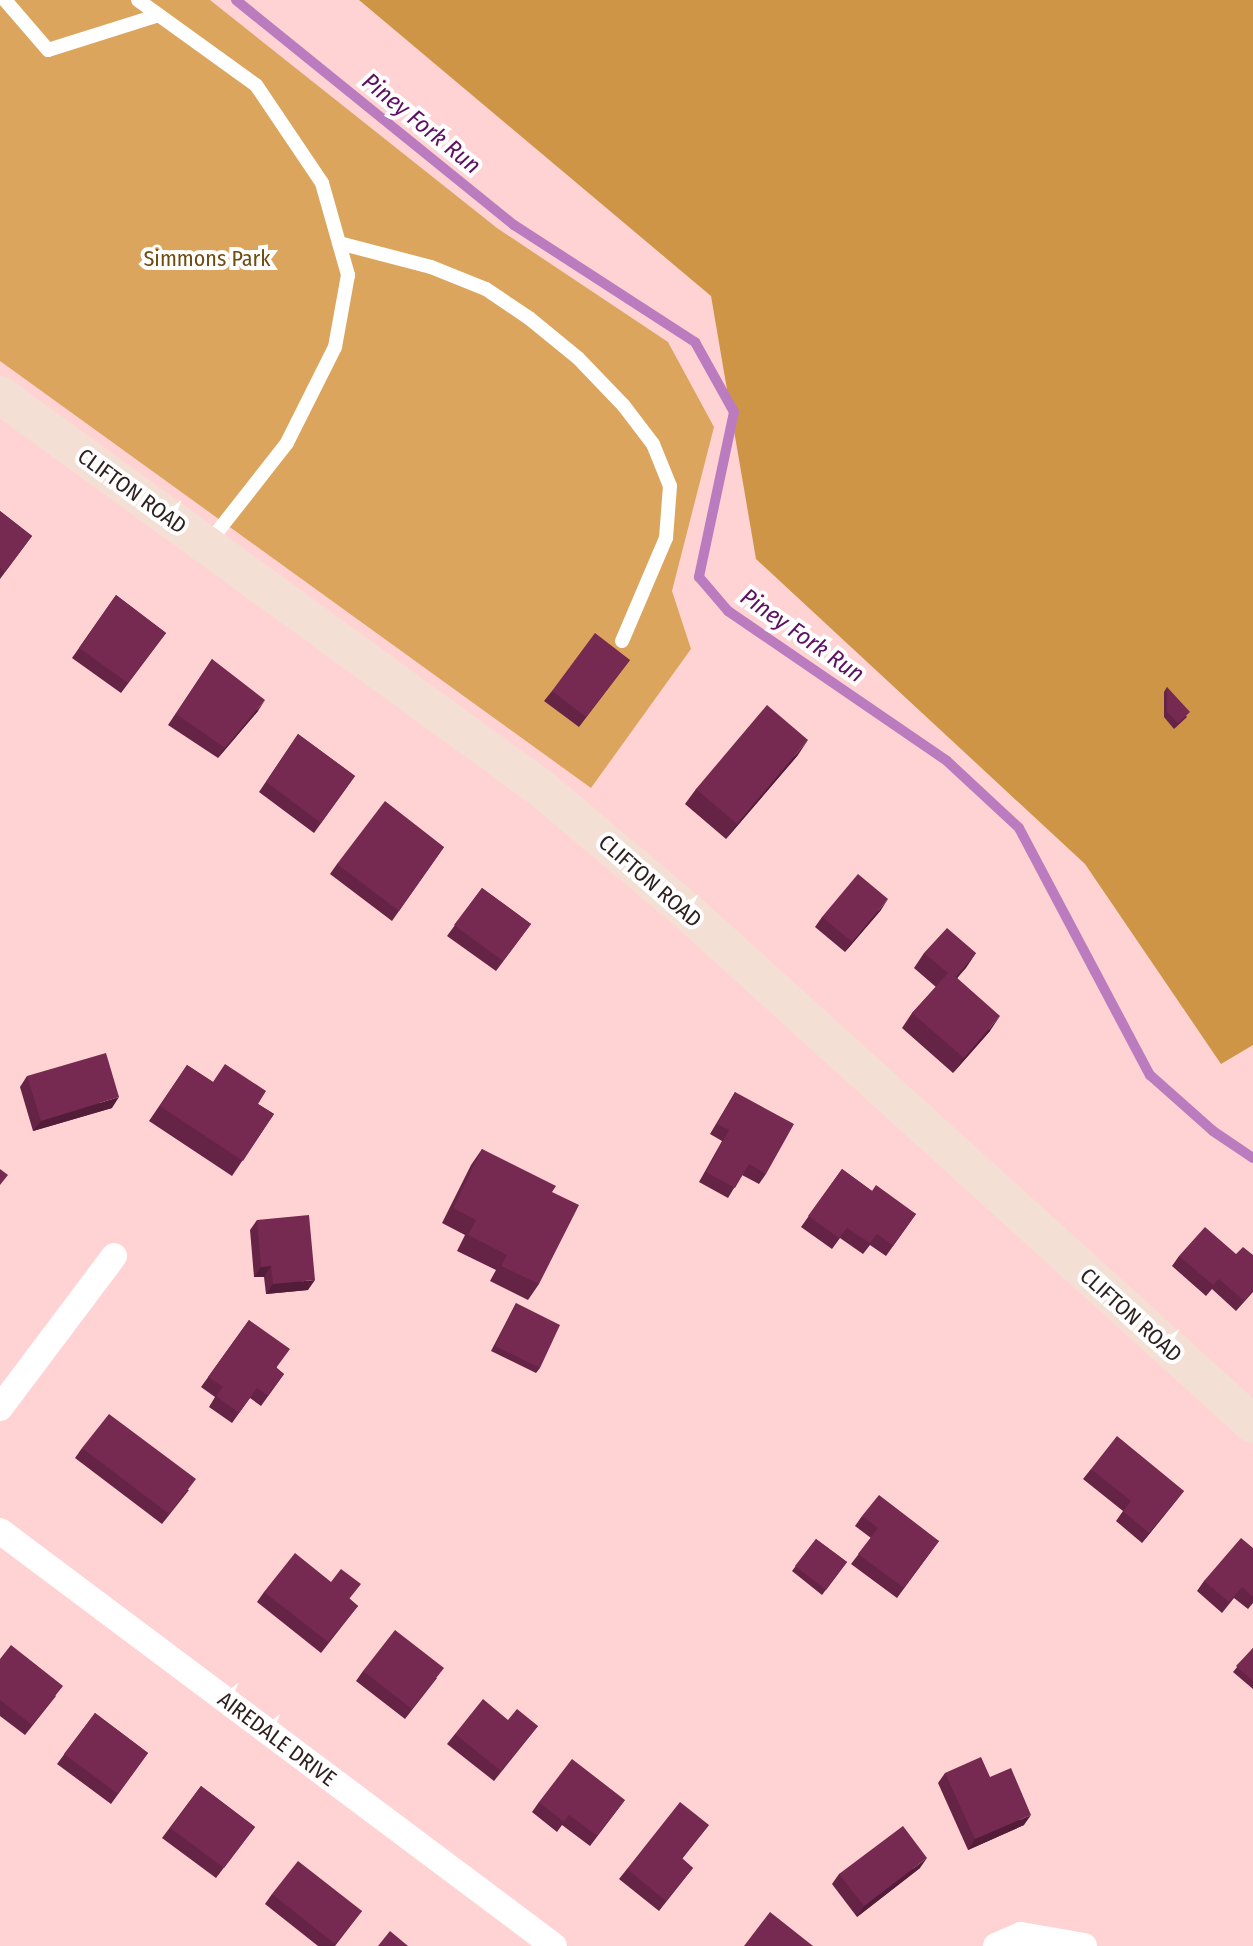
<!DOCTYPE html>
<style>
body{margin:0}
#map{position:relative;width:1253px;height:1946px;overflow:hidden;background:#ffd3d3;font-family:"Fira Sans Condensed",sans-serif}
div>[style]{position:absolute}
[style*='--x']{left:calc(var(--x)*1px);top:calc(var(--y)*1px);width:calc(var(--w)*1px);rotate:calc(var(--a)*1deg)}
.green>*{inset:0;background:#dca55d}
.forest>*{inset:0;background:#cf9547}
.stream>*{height:10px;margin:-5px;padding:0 5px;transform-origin:5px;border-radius:5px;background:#ba7cbe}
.service>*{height:14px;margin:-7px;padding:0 7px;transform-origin:7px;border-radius:7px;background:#fff}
.minor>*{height:26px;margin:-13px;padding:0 13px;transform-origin:13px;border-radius:13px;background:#fff}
.secondary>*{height:38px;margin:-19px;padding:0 19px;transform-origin:19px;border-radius:19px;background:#f4dfd5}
.wall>*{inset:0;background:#652346}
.shaded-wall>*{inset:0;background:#531d39}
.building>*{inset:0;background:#762951}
span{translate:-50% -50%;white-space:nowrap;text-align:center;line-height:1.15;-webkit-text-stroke:8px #fff;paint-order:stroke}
.park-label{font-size:22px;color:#724b0f}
.street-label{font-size:22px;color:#2f1f1f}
.water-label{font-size:24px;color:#5c0f63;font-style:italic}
</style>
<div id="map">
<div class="green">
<div style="clip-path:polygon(0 0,210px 0,497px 228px,668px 342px,714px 427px,672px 591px,691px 649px,591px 788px,0 361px)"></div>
</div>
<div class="forest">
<div style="clip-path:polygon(359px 0,1253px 0,1253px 1045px,1221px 1064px,1085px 864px,756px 559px,711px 296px)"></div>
</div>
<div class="stream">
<div style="--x:236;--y:0;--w:358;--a:39"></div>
<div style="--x:514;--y:225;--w:216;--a:32.9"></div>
<div style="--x:695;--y:342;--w:80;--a:60.9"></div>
<div style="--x:734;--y:412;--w:169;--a:102"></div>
<div style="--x:699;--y:577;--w:45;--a:49.5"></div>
<div style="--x:728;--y:611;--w:265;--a:34.4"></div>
<div style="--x:947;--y:761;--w:98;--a:42.9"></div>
<div style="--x:1019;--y:828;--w:280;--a:62.1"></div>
<div style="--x:1150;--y:1075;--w:84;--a:41.6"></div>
<div style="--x:1213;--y:1131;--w:48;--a:34"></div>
</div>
<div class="service">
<div style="--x:5;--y:0;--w:66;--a:49.3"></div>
<div style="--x:48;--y:50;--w:116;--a:-17.5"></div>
<div style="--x:138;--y:0;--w:145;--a:35.8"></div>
<div style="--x:256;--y:85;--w:118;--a:56"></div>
<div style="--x:322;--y:183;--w:96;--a:74.2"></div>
<div style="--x:348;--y:275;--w:73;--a:100.2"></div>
<div style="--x:335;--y:347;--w:107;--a:116.6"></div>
<div style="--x:287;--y:443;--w:130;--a:128.1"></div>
<div style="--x:339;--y:243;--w:95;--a:14.6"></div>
<div style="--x:431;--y:267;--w:59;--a:21.8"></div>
<div style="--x:486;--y:289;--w:52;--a:34"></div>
<div style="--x:529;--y:318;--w:63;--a:39.2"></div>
<div style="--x:578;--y:358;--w:66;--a:46.2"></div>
<div style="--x:624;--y:406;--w:48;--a:52.7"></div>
<div style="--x:653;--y:444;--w:45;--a:68"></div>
<div style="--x:670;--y:486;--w:52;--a:94.4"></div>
<div style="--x:666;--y:538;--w:112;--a:113.1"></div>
</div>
<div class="minor">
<div style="--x:0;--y:1408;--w:190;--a:-53.1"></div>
<div style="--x:0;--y:1531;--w:692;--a:36.84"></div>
<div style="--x:996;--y:1946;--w:27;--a:-24"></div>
<div style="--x:1021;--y:1935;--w:64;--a:9.9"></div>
</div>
<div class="secondary">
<div style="--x:0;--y:395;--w:670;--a:36.01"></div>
<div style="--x:542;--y:789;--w:191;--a:40.1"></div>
<div style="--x:688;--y:912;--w:762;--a:42.18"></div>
</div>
<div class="wall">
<div style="clip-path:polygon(0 511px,32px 536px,0 579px)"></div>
<div style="clip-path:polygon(116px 595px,166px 633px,121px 693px,72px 658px)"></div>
<div style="clip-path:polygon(212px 659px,258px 711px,218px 758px,168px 725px)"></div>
<div style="clip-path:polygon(630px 660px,579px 727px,544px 701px,552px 691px)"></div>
<div style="clip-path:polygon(1167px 687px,1187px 717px,1174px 729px,1164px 717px,1164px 692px)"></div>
<div style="clip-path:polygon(298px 734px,355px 776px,314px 833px,259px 792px)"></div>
<div style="clip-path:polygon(798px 755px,726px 839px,685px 804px,696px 789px)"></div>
<div style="clip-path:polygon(444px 847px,392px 921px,330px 874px,337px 864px)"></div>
<div style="clip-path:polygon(482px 888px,531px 924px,496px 971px,447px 936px)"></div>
<div style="clip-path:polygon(881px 910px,845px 952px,815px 927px,822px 917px)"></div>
<div style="clip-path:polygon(924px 953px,976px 953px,957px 978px,990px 1031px,953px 1073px,902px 1028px,912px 1013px,936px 987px,914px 968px)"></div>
<div style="clip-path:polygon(187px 1065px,213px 1082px,258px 1104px,274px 1114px,232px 1176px,149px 1121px)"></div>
<div style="clip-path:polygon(27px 1076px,112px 1108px,33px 1131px,20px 1087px)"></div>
<div style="clip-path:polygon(735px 1092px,766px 1174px,759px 1184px,742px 1175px,728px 1198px,699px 1182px,722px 1141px,710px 1134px)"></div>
<div style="clip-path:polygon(482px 1149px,552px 1192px,539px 1284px,528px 1300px,490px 1281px,496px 1270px,457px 1251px,465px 1235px,442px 1223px,471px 1165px)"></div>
<div style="clip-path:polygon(842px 1169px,872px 1191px,916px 1214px,886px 1256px,870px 1245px,863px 1254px,840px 1238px,832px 1249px,801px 1227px)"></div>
<div style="clip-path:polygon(257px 1220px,308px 1290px,266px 1294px,264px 1277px,254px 1277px,250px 1230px)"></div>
<div style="clip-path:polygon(1236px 1254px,1253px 1255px,1253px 1292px,1236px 1311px,1212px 1289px,1206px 1296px,1172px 1266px,1179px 1256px)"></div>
<div style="clip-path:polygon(516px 1303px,540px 1368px,536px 1373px,491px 1351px)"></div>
<div style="clip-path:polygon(249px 1320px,277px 1368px,284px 1374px,261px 1406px,250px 1398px,232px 1423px,209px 1407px,215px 1397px,201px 1387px)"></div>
<div style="clip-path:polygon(82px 1448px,189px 1490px,162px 1524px,75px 1458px)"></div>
<div style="clip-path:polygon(1091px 1469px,1184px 1491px,1142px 1543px,1116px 1521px,1123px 1511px,1083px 1479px)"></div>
<div style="clip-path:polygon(862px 1516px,939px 1541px,897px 1598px,851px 1564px,871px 1538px,855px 1526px)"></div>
<div style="clip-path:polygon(816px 1539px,847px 1562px,822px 1595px,792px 1571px)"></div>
<div style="clip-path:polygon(1253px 1548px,1253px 1603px,1248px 1609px,1234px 1598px,1222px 1613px,1197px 1591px,1204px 1581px)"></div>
<div style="clip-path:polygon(331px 1582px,358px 1606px,321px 1653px,257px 1602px,264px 1592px)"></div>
<div style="clip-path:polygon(1253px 1648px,1253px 1689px,1233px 1672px)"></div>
<div style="clip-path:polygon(0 1659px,56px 1696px,25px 1735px,0 1716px)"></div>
<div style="clip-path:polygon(363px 1671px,437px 1678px,405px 1719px,356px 1681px)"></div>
<div style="clip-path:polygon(95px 1713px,148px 1753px,111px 1804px,57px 1764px)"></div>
<div style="clip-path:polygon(508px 1720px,538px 1726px,494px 1781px,447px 1744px,455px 1734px)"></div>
<div style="clip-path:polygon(945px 1773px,990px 1777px,1024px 1825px,968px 1850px,938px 1783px)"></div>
<div style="clip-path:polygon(201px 1786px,255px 1827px,216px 1878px,162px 1838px)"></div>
<div style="clip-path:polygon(625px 1800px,590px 1846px,562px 1825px,557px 1832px,532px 1812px,539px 1802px)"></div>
<div style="clip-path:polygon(709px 1825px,682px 1859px,693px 1868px,659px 1911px,619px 1879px,627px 1869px)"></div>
<div style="clip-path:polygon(920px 1868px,857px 1917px,832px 1884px,839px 1874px)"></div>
<div style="clip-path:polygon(272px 1894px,362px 1911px,335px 1946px,318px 1946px,265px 1904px)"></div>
</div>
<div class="shaded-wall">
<div style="clip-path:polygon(265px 700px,258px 711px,218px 758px,225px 748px)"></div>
<div style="clip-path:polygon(808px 740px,798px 755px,726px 839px,737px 824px)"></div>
<div style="clip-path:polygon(888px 899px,881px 910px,845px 952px,852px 942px)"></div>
<div style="clip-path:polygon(976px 953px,966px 968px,945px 992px,956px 977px)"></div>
<div style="clip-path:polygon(1000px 1016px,990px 1031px,953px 1073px,964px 1058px)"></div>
<div style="clip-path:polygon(119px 1097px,112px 1108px,33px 1131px,41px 1121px)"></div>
<div style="clip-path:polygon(271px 1266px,264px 1277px,254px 1277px,261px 1267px)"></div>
<div style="clip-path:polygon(315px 1280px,308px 1290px,266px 1294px,273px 1284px)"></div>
<div style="clip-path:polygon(1184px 1491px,1176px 1501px,1142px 1543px,1149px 1533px)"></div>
<div style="clip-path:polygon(1031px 1815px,1024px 1825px,968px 1850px,975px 1839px)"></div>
<div style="clip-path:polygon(927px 1858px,920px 1868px,857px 1917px,864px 1906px)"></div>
</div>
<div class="building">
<div style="clip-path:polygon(0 511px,32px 536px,5px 572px,0 568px)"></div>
<div style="clip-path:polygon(116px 595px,166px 633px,128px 683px,79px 648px)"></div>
<div style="clip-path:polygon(595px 633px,630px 660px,586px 717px,552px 691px)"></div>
<div style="clip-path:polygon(212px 659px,265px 700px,225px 748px,176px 714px)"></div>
<div style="clip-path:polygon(1167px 687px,1190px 712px,1178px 723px,1167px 712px)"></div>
<div style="clip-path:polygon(767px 705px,808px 740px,737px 824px,696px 789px)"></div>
<div style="clip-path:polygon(298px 734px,355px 776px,321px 823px,266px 782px)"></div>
<div style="clip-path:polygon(385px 801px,444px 847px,399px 911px,337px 864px)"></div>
<div style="clip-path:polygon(858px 874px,888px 899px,852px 942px,822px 917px)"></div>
<div style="clip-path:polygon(482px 888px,531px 924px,503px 961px,454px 925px)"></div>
<div style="clip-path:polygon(947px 928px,976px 953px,956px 977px,1000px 1016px,964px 1058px,912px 1013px,948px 973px,924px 953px)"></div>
<div style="clip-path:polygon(106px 1053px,119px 1097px,41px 1121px,27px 1076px)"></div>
<div style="clip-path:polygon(225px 1064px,266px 1091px,258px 1104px,274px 1114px,243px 1161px,160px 1106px,187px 1065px,213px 1082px)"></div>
<div style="clip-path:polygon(735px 1092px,794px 1124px,766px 1174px,749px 1164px,735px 1188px,706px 1172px,729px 1130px,717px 1124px)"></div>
<div style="clip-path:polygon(482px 1149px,556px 1186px,552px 1192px,579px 1205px,539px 1284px,501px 1266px,507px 1255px,468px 1235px,476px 1220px,453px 1208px)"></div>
<div style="clip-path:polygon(0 1169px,8px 1175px,0 1185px)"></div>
<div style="clip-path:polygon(842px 1169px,872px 1191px,876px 1185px,916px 1214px,893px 1246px,877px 1234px,870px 1243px,847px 1228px,839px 1238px,808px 1216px)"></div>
<div style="clip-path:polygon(309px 1215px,315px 1280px,273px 1284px,271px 1266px,261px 1267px,257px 1220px)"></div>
<div style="clip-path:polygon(1205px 1227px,1236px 1254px,1243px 1247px,1253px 1255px,1253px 1290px,1244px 1301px,1219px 1279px,1213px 1285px,1179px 1256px)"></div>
<div style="clip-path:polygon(516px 1303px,560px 1325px,540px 1368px,495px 1346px)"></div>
<div style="clip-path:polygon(249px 1320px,290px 1349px,276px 1368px,284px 1374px,268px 1396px,257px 1388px,239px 1413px,216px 1396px,223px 1387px,208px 1377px)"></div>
<div style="clip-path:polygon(109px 1414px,196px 1479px,169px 1514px,82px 1448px)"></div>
<div style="clip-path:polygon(1117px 1436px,1184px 1491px,1149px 1533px,1123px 1511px,1131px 1501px,1091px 1469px)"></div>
<div style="clip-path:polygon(879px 1495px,939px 1541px,904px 1588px,858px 1554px,878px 1528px,862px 1516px)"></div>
<div style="clip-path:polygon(1241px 1538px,1253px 1548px,1253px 1597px,1242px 1587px,1229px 1602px,1204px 1581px)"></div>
<div style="clip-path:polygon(816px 1539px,847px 1562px,826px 1590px,795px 1566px)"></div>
<div style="clip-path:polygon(295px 1553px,331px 1582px,341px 1569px,361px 1584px,349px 1599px,358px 1606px,328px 1642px,264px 1592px)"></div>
<div style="clip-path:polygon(395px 1630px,444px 1668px,412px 1709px,363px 1671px)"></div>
<div style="clip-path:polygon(11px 1645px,63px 1686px,32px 1725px,0 1700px,0 1659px)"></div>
<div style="clip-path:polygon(1253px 1648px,1253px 1681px,1236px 1666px)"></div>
<div style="clip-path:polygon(483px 1699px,508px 1720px,517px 1709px,538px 1726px,501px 1771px,455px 1734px)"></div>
<div style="clip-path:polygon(95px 1713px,148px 1753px,118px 1794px,64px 1754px)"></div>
<div style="clip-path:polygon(981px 1757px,990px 1777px,1011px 1768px,1031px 1815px,975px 1839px,945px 1773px)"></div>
<div style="clip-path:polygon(572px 1759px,625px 1800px,597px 1836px,569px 1815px,564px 1822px,539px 1802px)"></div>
<div style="clip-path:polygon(201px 1786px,255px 1827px,224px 1868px,170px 1828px)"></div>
<div style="clip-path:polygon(680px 1802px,709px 1825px,682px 1858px,693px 1868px,666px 1901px,627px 1869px)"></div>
<div style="clip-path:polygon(903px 1826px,927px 1858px,864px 1906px,839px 1874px)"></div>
<div style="clip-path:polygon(298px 1861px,362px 1911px,335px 1944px,272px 1894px)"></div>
<div style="clip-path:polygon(770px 1912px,813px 1946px,744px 1946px)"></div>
<div style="clip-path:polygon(390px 1931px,408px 1946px,378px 1946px)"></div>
</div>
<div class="park-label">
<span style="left:207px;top:259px">Simmons Park</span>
</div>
<div class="street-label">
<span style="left:132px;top:491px;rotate:36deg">CLIFTON ROAD</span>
<span style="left:650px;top:881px;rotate:41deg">CLIFTON ROAD</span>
<span style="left:1131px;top:1315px;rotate:42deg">CLIFTON ROAD</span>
<span style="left:277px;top:1739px;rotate:37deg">AIREDALE DRIVE</span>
</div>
<div class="water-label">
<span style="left:421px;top:124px;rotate:39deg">Piney Fork Run</span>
<span style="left:802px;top:636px;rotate:35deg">Piney Fork Run</span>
</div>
</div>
